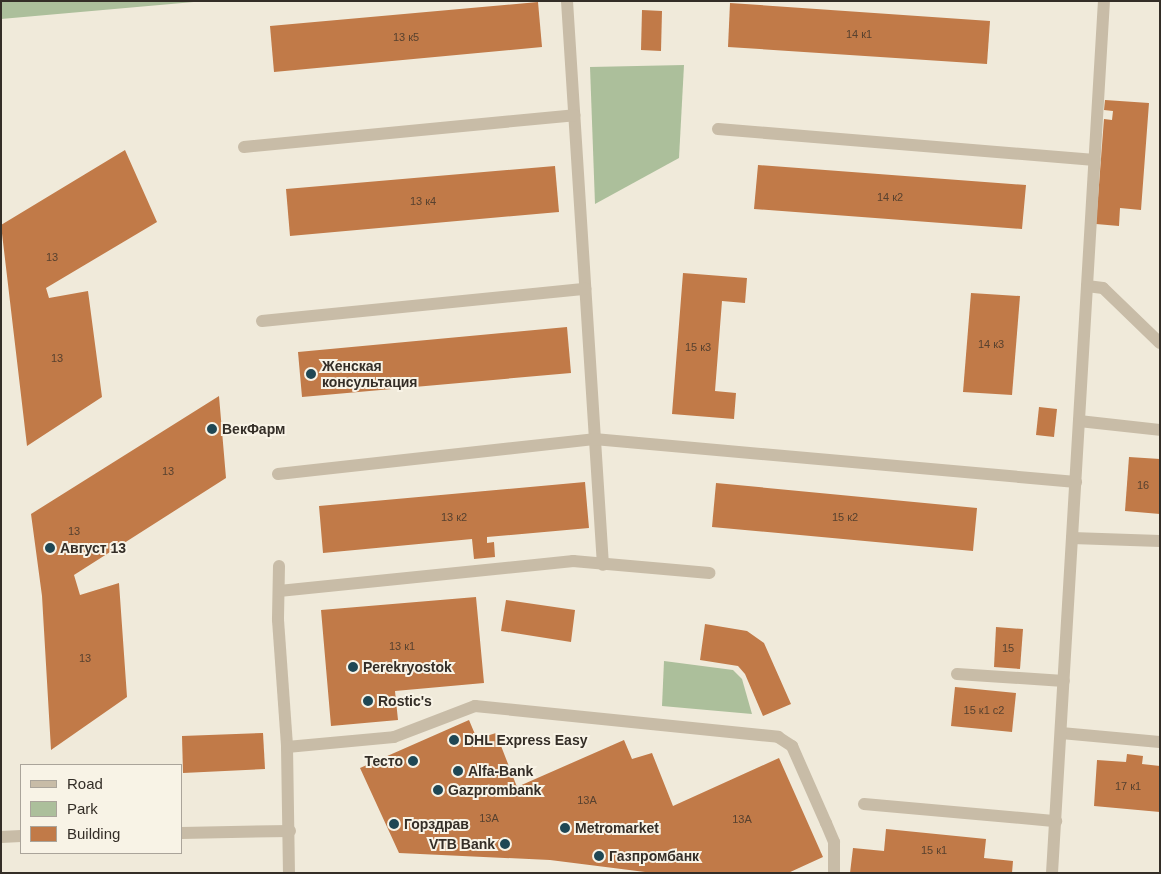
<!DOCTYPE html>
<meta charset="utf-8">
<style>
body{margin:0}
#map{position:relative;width:1161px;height:874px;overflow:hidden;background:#f0eada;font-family:Helvetica,sans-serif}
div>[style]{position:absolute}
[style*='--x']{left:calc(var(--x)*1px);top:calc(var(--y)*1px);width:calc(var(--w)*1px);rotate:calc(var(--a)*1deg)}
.green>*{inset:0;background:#acbf9b}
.building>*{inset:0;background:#c17a48}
.minor>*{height:12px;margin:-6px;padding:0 6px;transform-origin:6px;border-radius:6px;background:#c8bca7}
.dots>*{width:14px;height:14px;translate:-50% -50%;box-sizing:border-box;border:2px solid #f8f3e6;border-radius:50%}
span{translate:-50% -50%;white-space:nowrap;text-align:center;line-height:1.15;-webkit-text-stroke:4px #f8f3e6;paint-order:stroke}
.number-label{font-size:11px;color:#57412f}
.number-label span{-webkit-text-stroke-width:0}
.poi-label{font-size:14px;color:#342e27;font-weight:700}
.left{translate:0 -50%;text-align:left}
.right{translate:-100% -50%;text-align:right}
.frame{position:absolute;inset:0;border:2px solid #342e27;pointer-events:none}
.legend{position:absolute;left:20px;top:764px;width:162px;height:90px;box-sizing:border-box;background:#f8f3e6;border:1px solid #aaa49a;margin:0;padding:6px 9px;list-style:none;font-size:15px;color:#342e27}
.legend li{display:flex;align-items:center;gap:10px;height:25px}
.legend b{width:25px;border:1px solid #aaa49a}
</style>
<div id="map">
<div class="green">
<div style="clip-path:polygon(1px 1px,205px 1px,1px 19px)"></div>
<div style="clip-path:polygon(684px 65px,679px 158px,595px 204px,590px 67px)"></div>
<div style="clip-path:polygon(664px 661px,733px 670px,742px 679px,752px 714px,662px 706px)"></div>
</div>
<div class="building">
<div style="clip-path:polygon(538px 2px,542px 47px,274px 72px,270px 26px)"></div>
<div style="clip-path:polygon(730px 3px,990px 21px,987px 64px,728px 47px)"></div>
<div style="clip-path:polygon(642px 10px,662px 11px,661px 51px,641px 50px)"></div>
<div style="clip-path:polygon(1105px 100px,1149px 103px,1141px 210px,1120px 208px,1119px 226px,1096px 224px,1104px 119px,1112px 120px,1113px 111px,1104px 110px)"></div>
<div style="clip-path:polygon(125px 150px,157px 222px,46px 288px,49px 298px,88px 291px,102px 397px,27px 446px,1px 225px)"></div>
<div style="clip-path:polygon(758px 165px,1026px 185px,1022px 229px,754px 209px)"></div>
<div style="clip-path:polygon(555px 166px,559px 212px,290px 236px,286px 189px)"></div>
<div style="clip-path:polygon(683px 273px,747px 278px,745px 303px,722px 301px,715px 391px,736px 393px,734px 419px,672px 414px)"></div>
<div style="clip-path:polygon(971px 293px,1020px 296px,1012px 395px,963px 392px)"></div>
<div style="clip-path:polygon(567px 327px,571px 373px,302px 397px,298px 352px)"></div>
<div style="clip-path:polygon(219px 396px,226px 478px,74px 575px,80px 595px,119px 583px,127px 697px,51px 750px,42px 596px,31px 514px)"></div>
<div style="clip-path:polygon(1039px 407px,1057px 409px,1054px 437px,1036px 435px)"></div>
<div style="clip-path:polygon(1129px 457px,1160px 459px,1160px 514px,1125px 511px)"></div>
<div style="clip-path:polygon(585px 482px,589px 528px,487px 537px,487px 543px,494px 542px,495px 557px,474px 559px,472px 539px,323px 553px,319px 506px)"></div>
<div style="clip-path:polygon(716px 483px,977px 508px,973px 551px,712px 527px)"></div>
<div style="clip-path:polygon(476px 597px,484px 683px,395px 691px,398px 720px,331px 726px,321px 610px)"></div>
<div style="clip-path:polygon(506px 600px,575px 610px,571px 642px,501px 631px)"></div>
<div style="clip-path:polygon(705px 624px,747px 631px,764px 643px,791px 704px,763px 716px,745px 674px,738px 666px,700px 660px)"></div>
<div style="clip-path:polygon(996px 627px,1023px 629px,1020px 669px,994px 667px)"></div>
<div style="clip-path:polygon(955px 687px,1016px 693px,1012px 732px,951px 726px)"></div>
<div style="clip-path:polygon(469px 720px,477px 739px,496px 733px,517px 787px,624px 740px,632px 759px,652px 753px,673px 806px,779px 758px,823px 857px,788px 873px,653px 873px,550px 860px,399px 853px,360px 768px)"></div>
<div style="clip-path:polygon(263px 733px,265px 769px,183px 773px,182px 736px)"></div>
<div style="clip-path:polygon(1127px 754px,1143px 756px,1142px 764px,1160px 766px,1160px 812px,1094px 806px,1097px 760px,1126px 762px)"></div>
<div style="clip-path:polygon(886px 829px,986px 839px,984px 858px,1013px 861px,1012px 873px,850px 873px,853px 848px,884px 851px)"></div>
</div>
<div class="minor">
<div style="--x:567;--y:1;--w:565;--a:86.35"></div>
<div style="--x:718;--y:129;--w:378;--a:4.7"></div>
<div style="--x:244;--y:147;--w:332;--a:-5.5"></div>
<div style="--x:1087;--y:286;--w:16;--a:7"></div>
<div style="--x:1103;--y:288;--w:79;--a:44"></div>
<div style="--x:262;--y:321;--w:325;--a:-5.7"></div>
<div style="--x:1079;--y:421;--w:81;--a:6.3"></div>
<div style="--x:278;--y:474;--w:318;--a:-6.3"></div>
<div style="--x:594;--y:439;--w:484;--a:5.1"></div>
<div style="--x:1072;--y:538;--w:88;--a:2"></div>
<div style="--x:279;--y:566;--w:54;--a:91.1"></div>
<div style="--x:278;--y:620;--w:127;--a:85.9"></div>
<div style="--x:287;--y:747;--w:126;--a:89.1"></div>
<div style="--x:279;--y:591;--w:296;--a:-5.8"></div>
<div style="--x:573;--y:561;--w:137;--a:5"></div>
<div style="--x:957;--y:674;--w:107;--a:3.7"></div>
<div style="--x:1061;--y:733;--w:99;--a:5.2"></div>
<div style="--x:287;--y:747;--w:107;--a:-5.3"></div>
<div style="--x:394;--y:737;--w:87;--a:-20.9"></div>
<div style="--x:475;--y:706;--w:305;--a:5.8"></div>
<div style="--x:778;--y:737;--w:17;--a:33"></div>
<div style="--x:792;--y:746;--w:84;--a:66.2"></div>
<div style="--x:826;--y:823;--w:21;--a:67"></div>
<div style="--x:834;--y:842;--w:31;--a:90"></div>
<div style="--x:864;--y:804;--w:193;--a:5.1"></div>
<div style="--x:181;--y:833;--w:109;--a:-1.1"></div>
<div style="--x:1;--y:837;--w:20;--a:-3"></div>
<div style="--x:1052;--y:873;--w:874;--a:-86.59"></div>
</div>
<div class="dots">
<div style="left:311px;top:374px;background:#1f4754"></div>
<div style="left:212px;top:429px;background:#1f4754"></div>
<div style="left:50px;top:548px;background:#1f4754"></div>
<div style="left:353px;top:667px;background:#1f4754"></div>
<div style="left:368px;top:701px;background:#1f4754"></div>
<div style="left:454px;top:740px;background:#1f4754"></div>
<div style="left:413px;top:761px;background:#1f4754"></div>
<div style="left:458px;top:771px;background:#1f4754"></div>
<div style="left:438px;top:790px;background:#1f4754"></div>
<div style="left:394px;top:824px;background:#1f4754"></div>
<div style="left:565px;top:828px;background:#1f4754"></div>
<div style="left:505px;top:844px;background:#1f4754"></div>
<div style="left:599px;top:856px;background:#1f4754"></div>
</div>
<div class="number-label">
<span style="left:859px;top:34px">14 к1</span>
<span style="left:406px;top:37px">13 к5</span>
<span style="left:890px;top:197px">14 к2</span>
<span style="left:423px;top:201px">13 к4</span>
<span style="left:52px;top:257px">13</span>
<span style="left:991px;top:344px">14 к3</span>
<span style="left:698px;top:347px">15 к3</span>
<span style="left:57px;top:358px">13</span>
<span style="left:168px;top:471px">13</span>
<span style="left:1143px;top:485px">16</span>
<span style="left:454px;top:517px">13 к2</span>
<span style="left:845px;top:517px">15 к2</span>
<span style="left:74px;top:531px">13</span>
<span style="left:402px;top:646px">13 к1</span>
<span style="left:1008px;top:648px">15</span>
<span style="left:85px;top:658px">13</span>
<span style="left:984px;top:710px">15 к1 с2</span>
<span style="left:1128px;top:786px">17 к1</span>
<span style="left:587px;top:800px">13А</span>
<span style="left:489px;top:818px">13А</span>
<span style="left:742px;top:819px">13А</span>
<span style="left:934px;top:850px">15 к1</span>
</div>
<div class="poi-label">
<span class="left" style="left:322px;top:374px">Женская<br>консультация</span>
<span class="left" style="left:222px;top:429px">ВекФарм</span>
<span class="left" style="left:60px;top:548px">Август 13</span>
<span class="left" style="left:363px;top:667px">Perekryostok</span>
<span class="left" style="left:378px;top:701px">Rostic's</span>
<span class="left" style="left:464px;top:740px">DHL Express Easy</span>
<span class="right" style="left:403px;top:761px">Тесто</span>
<span class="left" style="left:468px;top:771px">Alfa-Bank</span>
<span class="left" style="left:448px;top:790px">Gazprombank</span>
<span class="left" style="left:404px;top:824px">Горздрав</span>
<span class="left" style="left:575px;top:828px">Metromarket</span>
<span class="right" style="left:495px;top:844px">VTB Bank</span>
<span class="left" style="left:609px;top:856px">Газпромбанк</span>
</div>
<div class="frame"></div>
<ul class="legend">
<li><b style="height:6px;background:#c8bca7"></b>Road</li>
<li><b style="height:14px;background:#acbf9b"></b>Park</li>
<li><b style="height:14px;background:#c17a48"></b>Building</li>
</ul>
</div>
